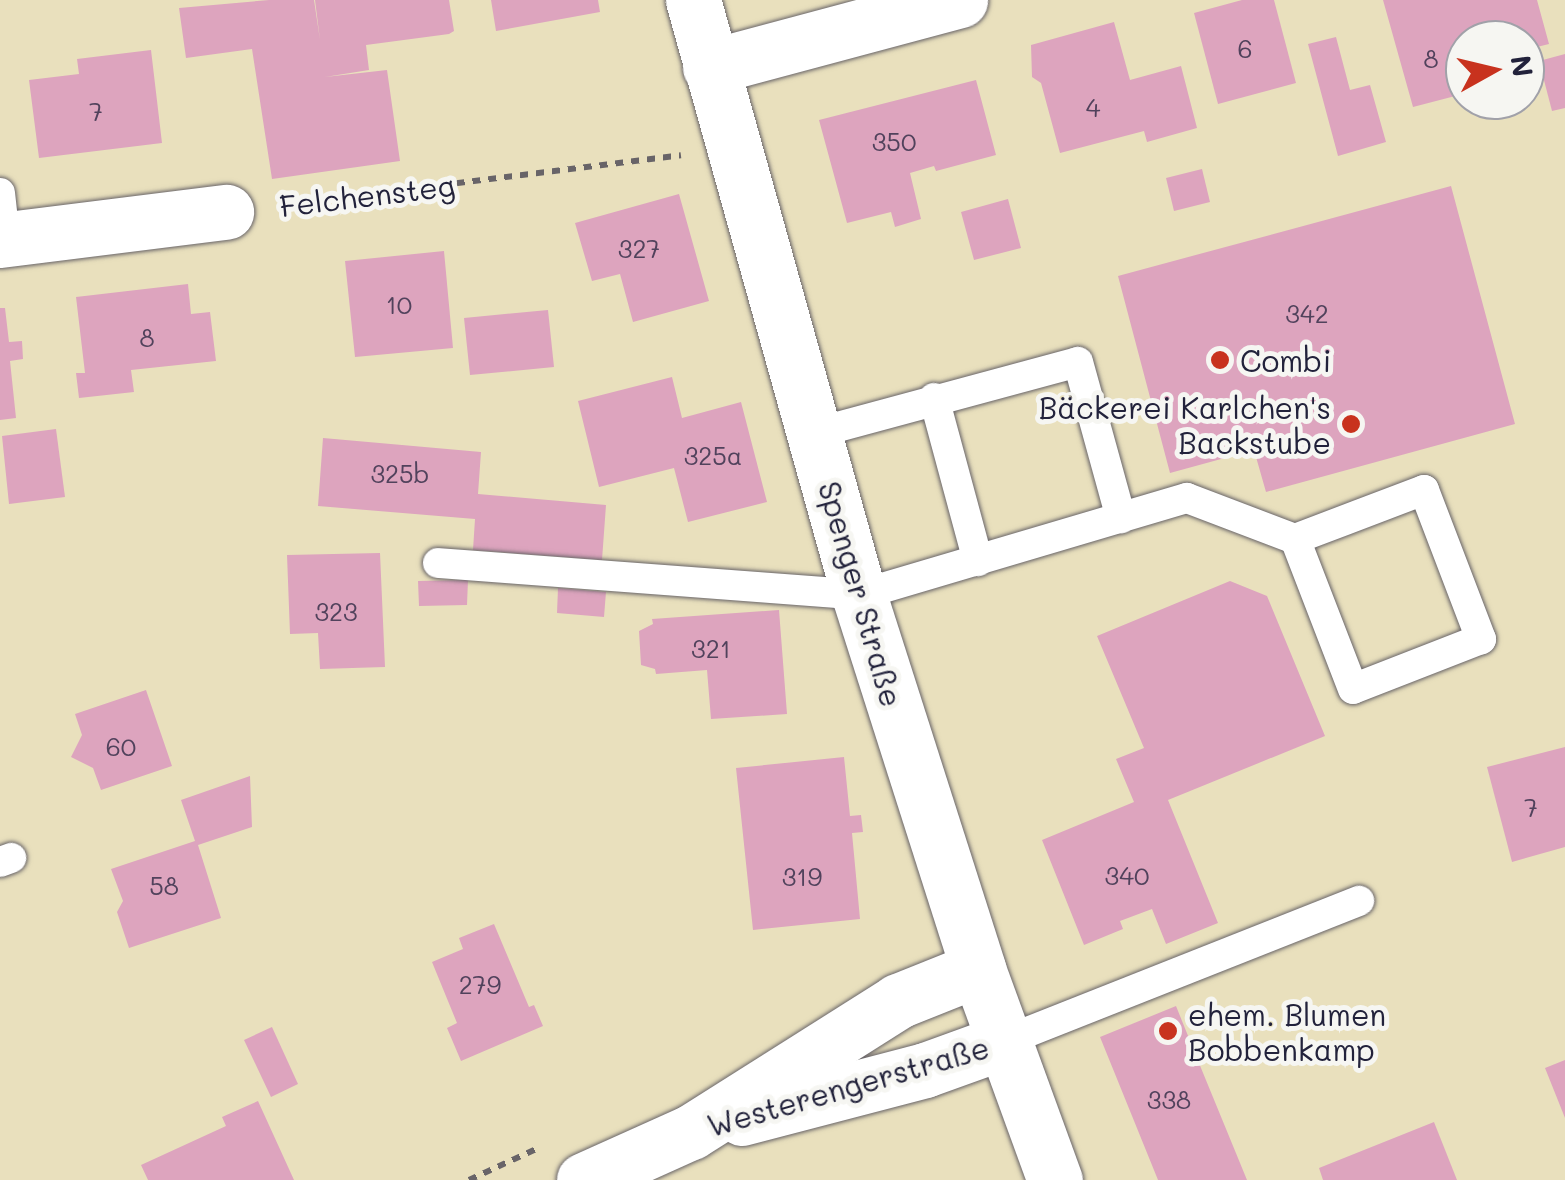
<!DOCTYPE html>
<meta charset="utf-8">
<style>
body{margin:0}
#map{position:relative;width:1565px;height:1180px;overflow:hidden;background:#e9e0bd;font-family:Mali,sans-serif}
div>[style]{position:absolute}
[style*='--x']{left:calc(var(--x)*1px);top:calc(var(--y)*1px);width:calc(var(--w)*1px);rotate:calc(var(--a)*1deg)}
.building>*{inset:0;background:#dda4be}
.path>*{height:6px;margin-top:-3px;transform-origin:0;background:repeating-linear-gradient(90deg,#686468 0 8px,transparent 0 16px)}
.roads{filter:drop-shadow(0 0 2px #686468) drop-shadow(0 0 2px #686468)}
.service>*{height:30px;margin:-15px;padding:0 15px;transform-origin:15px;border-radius:15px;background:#fff}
.minor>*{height:55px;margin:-27.5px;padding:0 27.5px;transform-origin:27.5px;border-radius:27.5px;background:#fff}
.tertiary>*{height:55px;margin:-27.5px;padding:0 27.5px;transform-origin:27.5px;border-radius:27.5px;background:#fff}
.dots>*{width:28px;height:28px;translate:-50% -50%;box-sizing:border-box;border:5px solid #f6f6f2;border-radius:50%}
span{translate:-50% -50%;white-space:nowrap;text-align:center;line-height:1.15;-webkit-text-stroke:10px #f6f6f2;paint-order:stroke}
.number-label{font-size:25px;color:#51425c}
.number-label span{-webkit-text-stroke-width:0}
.street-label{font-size:30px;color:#22223b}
.poi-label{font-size:30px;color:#22223b}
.left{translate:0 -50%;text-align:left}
.right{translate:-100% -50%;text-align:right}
.north{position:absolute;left:1445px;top:20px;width:100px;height:100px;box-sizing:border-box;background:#f6f6f2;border:2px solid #a1a1a9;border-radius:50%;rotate:82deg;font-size:28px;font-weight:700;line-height:40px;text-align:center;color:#22223b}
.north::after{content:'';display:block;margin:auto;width:35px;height:45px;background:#c8321e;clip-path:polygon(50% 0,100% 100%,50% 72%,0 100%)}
</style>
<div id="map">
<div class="building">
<div style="clip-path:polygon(269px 0,314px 0,320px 40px,315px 0,449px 0,454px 31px,449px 34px,366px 45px,369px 70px,325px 77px,387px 70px,400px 161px,272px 179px,252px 49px,186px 58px,179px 8px)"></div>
<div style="clip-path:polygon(491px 0,598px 0,600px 12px,496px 31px)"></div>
<div style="clip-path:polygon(1242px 0,1274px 0,1296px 83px,1218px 104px,1194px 13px)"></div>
<div style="clip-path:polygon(1383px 0,1537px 0,1549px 44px,1525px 50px,1525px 40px,1465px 40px,1465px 65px,1451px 68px,1459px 95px,1413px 107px)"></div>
<div style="clip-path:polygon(1114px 22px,1130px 80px,1181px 66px,1197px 128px,1147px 142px,1144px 131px,1060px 153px,1041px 83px,1032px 77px,1031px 45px)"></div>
<div style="clip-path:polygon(1336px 37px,1350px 90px,1370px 85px,1386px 142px,1338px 156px,1308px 44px)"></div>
<div style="clip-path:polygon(151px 50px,162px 143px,39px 158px,29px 80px,79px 74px,77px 59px)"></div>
<div style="clip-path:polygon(1565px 54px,1565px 108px,1552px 111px,1539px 61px)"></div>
<div style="clip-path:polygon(976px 80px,996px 155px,936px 171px,934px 166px,910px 173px,921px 219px,895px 227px,891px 212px,847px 223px,819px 120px)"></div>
<div style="clip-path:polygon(1202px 169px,1210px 202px,1174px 211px,1166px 178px)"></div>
<div style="clip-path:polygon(1451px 186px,1515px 424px,1266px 492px,1254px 450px,1170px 473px,1118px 276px)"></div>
<div style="clip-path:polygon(679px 194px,709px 301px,633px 322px,620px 274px,592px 281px,575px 223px)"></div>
<div style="clip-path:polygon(1008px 199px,1021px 248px,974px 260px,961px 212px)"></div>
<div style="clip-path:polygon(444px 251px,453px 348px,355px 357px,345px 261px)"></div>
<div style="clip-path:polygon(188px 284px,191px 314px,210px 312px,216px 361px,131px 370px,134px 392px,79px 398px,76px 373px,85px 373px,76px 297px)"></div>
<div style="clip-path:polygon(0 308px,5px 308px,9px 342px,22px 341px,23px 359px,10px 361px,16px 418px,0 420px)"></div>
<div style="clip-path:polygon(548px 310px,554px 367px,470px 375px,464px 318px)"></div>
<div style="clip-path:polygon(672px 377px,682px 418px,741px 402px,767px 502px,688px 522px,674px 468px,599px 487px,578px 401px)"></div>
<div style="clip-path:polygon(56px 429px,65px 497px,9px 504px,2px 436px)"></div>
<div style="clip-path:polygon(323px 438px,481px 452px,478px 494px,606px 505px,602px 560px,473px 550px,475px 519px,318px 506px)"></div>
<div style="clip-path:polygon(380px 553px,385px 667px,320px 669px,318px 633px,290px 634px,287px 555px)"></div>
<div style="clip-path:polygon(468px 580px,467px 605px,419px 606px,418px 581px)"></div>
<div style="clip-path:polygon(1230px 581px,1267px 596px,1325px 736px,1168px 800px,1218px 923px,1166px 944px,1152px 909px,1120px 921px,1123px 929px,1084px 945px,1042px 840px,1134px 802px,1116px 759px,1144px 748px,1097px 636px)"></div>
<div style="clip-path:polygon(558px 588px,606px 592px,604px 617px,557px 613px)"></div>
<div style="clip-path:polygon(779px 610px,787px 714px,711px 719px,707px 670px,656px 674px,655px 669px,641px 665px,639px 631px,653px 624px,652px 619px)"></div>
<div style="clip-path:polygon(146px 690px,172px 766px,101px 790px,93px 768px,71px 757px,82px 735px,75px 714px)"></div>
<div style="clip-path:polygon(1565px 747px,1565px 847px,1512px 862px,1487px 767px)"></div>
<div style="clip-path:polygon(844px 757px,850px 816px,861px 815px,863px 832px,852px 833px,860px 919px,753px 930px,736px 768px)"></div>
<div style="clip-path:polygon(250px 776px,252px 827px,198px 845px,221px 918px,129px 948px,117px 912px,123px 901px,111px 869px,195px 841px,181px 800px)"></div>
<div style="clip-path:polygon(494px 924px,529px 1007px,534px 1005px,543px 1026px,461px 1061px,447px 1028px,457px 1023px,432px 962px,463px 949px,459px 938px)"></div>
<div style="clip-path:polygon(1176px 1006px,1201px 1068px,1247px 1180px,1158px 1180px,1100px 1037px)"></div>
<div style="clip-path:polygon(272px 1027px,298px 1084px,271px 1097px,244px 1040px)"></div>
<div style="clip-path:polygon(1565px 1060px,1565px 1118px,1545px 1068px)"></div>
<div style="clip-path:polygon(258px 1101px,294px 1180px,148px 1180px,141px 1165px,226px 1126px,222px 1117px)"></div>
<div style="clip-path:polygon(1434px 1122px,1457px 1180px,1323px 1180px,1319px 1168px)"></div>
</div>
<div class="path">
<div style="--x:282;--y:205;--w:402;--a:-7.1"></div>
<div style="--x:469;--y:1180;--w:74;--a:-24.8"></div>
</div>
<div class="roads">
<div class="service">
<div style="--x:0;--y:193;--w:46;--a:83.8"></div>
<div style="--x:934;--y:398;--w:169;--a:74.9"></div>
<div style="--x:815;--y:433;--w:272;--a:-15.1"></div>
<div style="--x:1078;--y:362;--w:162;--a:74.6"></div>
<div style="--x:438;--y:563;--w:422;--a:4.3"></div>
<div style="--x:859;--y:595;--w:342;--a:-16.5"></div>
<div style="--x:1187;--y:498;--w:116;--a:20.8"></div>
<div style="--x:1295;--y:539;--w:138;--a:-20.8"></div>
<div style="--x:1424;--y:490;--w:160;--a:69.1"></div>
<div style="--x:1481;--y:639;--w:137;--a:158.7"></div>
<div style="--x:1353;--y:689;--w:161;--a:-111.1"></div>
<div style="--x:0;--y:862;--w:12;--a:-20"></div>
<div style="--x:1005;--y:1041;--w:381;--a:-21.6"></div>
</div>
<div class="minor">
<div style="--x:710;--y:67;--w:259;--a:-15"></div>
<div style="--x:0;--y:240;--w:228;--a:-7.1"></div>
</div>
<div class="tertiary">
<div style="--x:693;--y:0;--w:618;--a:74.41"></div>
<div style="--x:859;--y:595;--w:392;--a:72.3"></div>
<div style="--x:978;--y:969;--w:225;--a:70"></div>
<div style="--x:742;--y:1118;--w:189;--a:-14.7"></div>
<div style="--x:925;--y:1070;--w:85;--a:-19.9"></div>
<div style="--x:584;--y:1180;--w:117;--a:-24.2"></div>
<div style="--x:691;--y:1132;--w:245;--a:-32.3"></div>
<div style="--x:898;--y:1001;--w:86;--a:-21.8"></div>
</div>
</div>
<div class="dots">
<div style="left:1220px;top:360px;background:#c8321e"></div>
<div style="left:1351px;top:424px;background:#c8321e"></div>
<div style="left:1168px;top:1031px;background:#c8321e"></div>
</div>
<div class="number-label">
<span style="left:1245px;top:48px">6</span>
<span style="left:1431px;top:58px">8</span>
<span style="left:1093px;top:107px">4</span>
<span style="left:96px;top:111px">7</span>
<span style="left:894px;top:141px">350</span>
<span style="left:639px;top:248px">327</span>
<span style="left:399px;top:304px">10</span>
<span style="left:1307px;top:313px">342</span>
<span style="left:147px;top:337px">8</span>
<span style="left:713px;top:455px">325a</span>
<span style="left:400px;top:473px">325b</span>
<span style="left:336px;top:611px">323</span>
<span style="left:711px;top:648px">321</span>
<span style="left:121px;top:746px">60</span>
<span style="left:1531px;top:807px">7</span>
<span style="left:1127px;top:875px">340</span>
<span style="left:802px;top:876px">319</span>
<span style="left:164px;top:885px">58</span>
<span style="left:480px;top:984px">279</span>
<span style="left:1169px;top:1099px">338</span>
</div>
<div class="street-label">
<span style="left:367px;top:195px;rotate:-7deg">Felchensteg</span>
<span style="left:861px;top:594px;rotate:74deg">Spenger Straße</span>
<span style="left:848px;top:1086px;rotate:-16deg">Westerengerstraße</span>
</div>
<div class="poi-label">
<span class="left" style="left:1240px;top:360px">Combi</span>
<span class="right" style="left:1331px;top:424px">Bäckerei Karlchen's<br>Backstube</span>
<span class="left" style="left:1188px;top:1031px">ehem. Blumen<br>Bobbenkamp</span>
</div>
<div class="north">N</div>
</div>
